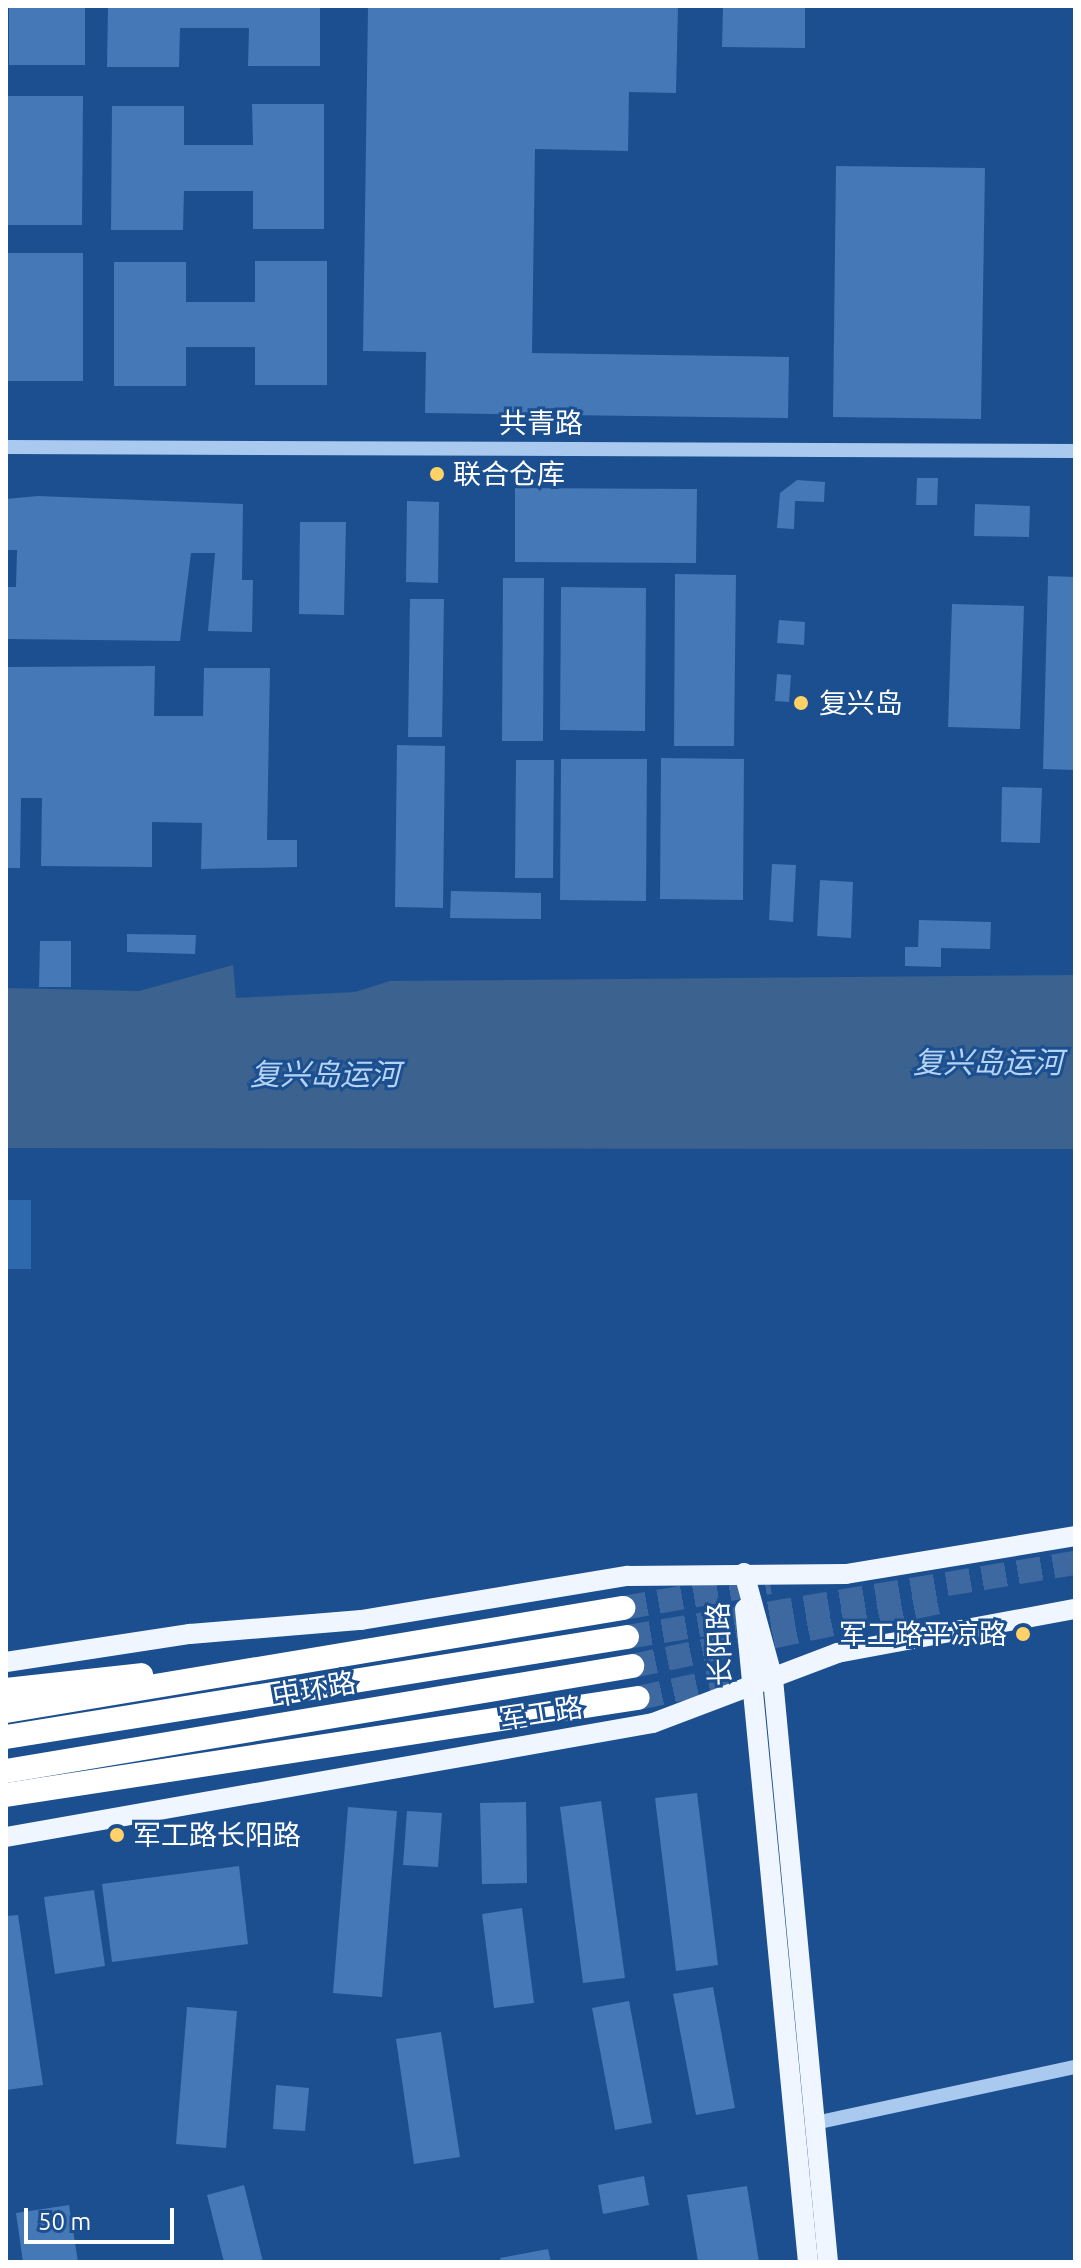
<!DOCTYPE html>
<meta charset="utf-8">
<style>
body{margin:0}
#map{position:relative;width:1081px;height:2268px;overflow:hidden;background:#1b4f8f;font-family:Ubuntu,"Noto Sans SC",sans-serif}
div>[style]{position:absolute}
[style*='--x']{left:calc(var(--x)*1px);top:calc(var(--y)*1px);width:calc(var(--w)*1px);rotate:calc(var(--a)*1deg)}
.green>*{inset:0;background:#2e69ad}
.water>*{inset:0;background:#3c6290}
.building>*{inset:0;background:#4478b7}
.highway-tunnel>*{height:24px;margin-top:-12px;transform-origin:0;background:repeating-linear-gradient(90deg,#3d69a0 0 24px,transparent 0 36px)}
.minor>*{height:14px;margin:-7px;padding:0 7px;transform-origin:7px;border-radius:7px;background:#a9c9ee}
.major>*{height:20px;margin:-10px;padding:0 10px;transform-origin:10px;border-radius:10px;background:#f0f6ff}
.highway>*{height:24px;margin:-12px;padding:0 12px;transform-origin:12px;border-radius:12px;background:#fff}
.dots>*{width:22px;height:22px;translate:-50% -50%;box-sizing:border-box;border:4px solid #1b4f8f;border-radius:50%}
span{translate:-50% -50%;white-space:nowrap;text-align:center;line-height:1.15;-webkit-text-stroke:6px #1b4f8f;paint-order:stroke}
.street-label{font-size:28px;color:#fff}
.poi-label{font-size:28px;color:#fff}
.left{translate:0 -50%;text-align:left}
.right{translate:-100% -50%;text-align:right}
.water-label{font-size:30px;color:#b5d3f5;font-style:italic}
.frame{position:absolute;inset:0;border:8px solid #fff;pointer-events:none}
.scale{position:absolute;left:24px;top:2208px;width:150px;height:36px;box-sizing:border-box;border:4px solid #fff;border-top:0;padding-left:10px;font-size:24px;line-height:28px;white-space:nowrap;color:#fff;-webkit-text-stroke:6px #1b4f8f;paint-order:stroke}
</style>
<div id="map">
<div class="green">
<div style="clip-path:polygon(6px 1200px,31px 1200px,31px 1269px,6px 1269px)"></div>
</div>
<div class="water">
<div style="clip-path:polygon(233px 965px,236px 998px,355px 992px,390px 981px,1075px 975px,1075px 1149px,6px 1148px,6px 988px,139px 991px)"></div>
</div>
<div class="building">
<div style="clip-path:polygon(9px 6px,85px 6px,85px 65px,9px 65px)"></div>
<div style="clip-path:polygon(108px 6px,320px 6px,320px 66px,248px 66px,249px 28px,180px 28px,179px 67px,107px 67px)"></div>
<div style="clip-path:polygon(368px 6px,678px 6px,676px 93px,629px 92px,628px 151px,535px 149px,532px 353px,789px 357px,788px 418px,425px 413px,426px 352px,363px 351px)"></div>
<div style="clip-path:polygon(723px 6px,805px 6px,805px 48px,722px 47px)"></div>
<div style="clip-path:polygon(7px 96px,83px 96px,82px 225px,6px 225px)"></div>
<div style="clip-path:polygon(252px 104px,324px 104px,324px 229px,253px 229px,253px 191px,184px 191px,183px 230px,111px 230px,112px 106px,184px 106px,184px 145px,253px 145px)"></div>
<div style="clip-path:polygon(836px 166px,985px 168px,981px 419px,833px 417px)"></div>
<div style="clip-path:polygon(7px 253px,83px 253px,83px 381px,7px 381px)"></div>
<div style="clip-path:polygon(255px 261px,327px 261px,327px 385px,255px 385px,255px 347px,186px 347px,186px 386px,114px 386px,114px 262px,186px 262px,186px 302px,255px 302px)"></div>
<div style="clip-path:polygon(917px 478px,938px 478px,937px 505px,916px 505px)"></div>
<div style="clip-path:polygon(797px 480px,825px 482px,824px 502px,795px 501px,794px 529px,777px 528px,780px 493px)"></div>
<div style="clip-path:polygon(515px 488px,697px 489px,696px 563px,515px 562px)"></div>
<div style="clip-path:polygon(38px 496px,243px 504px,242px 580px,253px 580px,252px 632px,208px 631px,215px 553px,191px 553px,180px 641px,6px 639px,6px 587px,16px 587px,17px 550px,6px 550px,6px 499px)"></div>
<div style="clip-path:polygon(407px 501px,439px 502px,438px 583px,406px 582px)"></div>
<div style="clip-path:polygon(975px 504px,1030px 506px,1029px 537px,974px 536px)"></div>
<div style="clip-path:polygon(300px 522px,346px 522px,344px 615px,299px 614px)"></div>
<div style="clip-path:polygon(675px 574px,736px 575px,734px 746px,674px 746px)"></div>
<div style="clip-path:polygon(1048px 576px,1075px 577px,1075px 770px,1043px 769px)"></div>
<div style="clip-path:polygon(503px 578px,544px 578px,543px 741px,502px 741px)"></div>
<div style="clip-path:polygon(561px 587px,646px 588px,645px 731px,560px 730px)"></div>
<div style="clip-path:polygon(410px 599px,444px 599px,442px 737px,408px 737px)"></div>
<div style="clip-path:polygon(952px 604px,1024px 606px,1020px 729px,948px 727px)"></div>
<div style="clip-path:polygon(779px 620px,805px 622px,804px 645px,777px 643px)"></div>
<div style="clip-path:polygon(155px 666px,154px 716px,203px 716px,204px 668px,270px 668px,267px 840px,297px 840px,297px 867px,201px 869px,202px 823px,152px 822px,152px 867px,41px 866px,42px 798px,21px 798px,20px 868px,6px 868px,6px 667px)"></div>
<div style="clip-path:polygon(777px 674px,791px 675px,789px 702px,775px 701px)"></div>
<div style="clip-path:polygon(397px 745px,445px 746px,443px 908px,395px 907px)"></div>
<div style="clip-path:polygon(661px 758px,744px 759px,743px 900px,660px 899px)"></div>
<div style="clip-path:polygon(561px 759px,647px 759px,646px 901px,560px 900px)"></div>
<div style="clip-path:polygon(516px 760px,554px 760px,553px 878px,515px 878px)"></div>
<div style="clip-path:polygon(1002px 787px,1042px 788px,1040px 843px,1001px 842px)"></div>
<div style="clip-path:polygon(772px 864px,796px 865px,793px 922px,769px 920px)"></div>
<div style="clip-path:polygon(820px 880px,853px 882px,851px 938px,817px 936px)"></div>
<div style="clip-path:polygon(451px 891px,541px 893px,541px 919px,450px 918px)"></div>
<div style="clip-path:polygon(919px 920px,991px 922px,990px 949px,941px 948px,941px 967px,905px 966px,905px 947px,918px 947px)"></div>
<div style="clip-path:polygon(127px 934px,196px 935px,195px 954px,127px 952px)"></div>
<div style="clip-path:polygon(40px 941px,71px 941px,71px 987px,39px 987px)"></div>
<div style="clip-path:polygon(697px 1793px,718px 1965px,676px 1971px,655px 1798px)"></div>
<div style="clip-path:polygon(601px 1801px,625px 1978px,583px 1983px,560px 1807px)"></div>
<div style="clip-path:polygon(526px 1802px,527px 1883px,482px 1884px,480px 1803px)"></div>
<div style="clip-path:polygon(348px 1807px,397px 1811px,382px 1997px,333px 1993px)"></div>
<div style="clip-path:polygon(407px 1811px,442px 1813px,438px 1867px,403px 1865px)"></div>
<div style="clip-path:polygon(239px 1866px,248px 1944px,112px 1962px,102px 1884px)"></div>
<div style="clip-path:polygon(94px 1890px,105px 1966px,55px 1974px,44px 1897px)"></div>
<div style="clip-path:polygon(522px 1908px,534px 2003px,494px 2008px,482px 1914px)"></div>
<div style="clip-path:polygon(18px 1915px,43px 2085px,6px 2090px,6px 1916px)"></div>
<div style="clip-path:polygon(713px 1987px,735px 2108px,696px 2115px,673px 1994px)"></div>
<div style="clip-path:polygon(629px 2001px,652px 2123px,615px 2130px,592px 2008px)"></div>
<div style="clip-path:polygon(187px 2007px,237px 2011px,226px 2148px,176px 2144px)"></div>
<div style="clip-path:polygon(441px 2032px,460px 2157px,414px 2164px,396px 2039px)"></div>
<div style="clip-path:polygon(276px 2085px,309px 2088px,305px 2131px,273px 2129px)"></div>
<div style="clip-path:polygon(644px 2176px,649px 2205px,603px 2214px,598px 2185px)"></div>
<div style="clip-path:polygon(244px 2185px,263px 2262px,224px 2262px,207px 2195px)"></div>
<div style="clip-path:polygon(747px 2186px,759px 2262px,698px 2262px,687px 2195px)"></div>
<div style="clip-path:polygon(69px 2205px,78px 2262px,23px 2262px,16px 2213px)"></div>
<div style="clip-path:polygon(548px 2249px,551px 2262px,501px 2262px,500px 2258px)"></div>
</div>
<div class="highway-tunnel">
<div style="--x:623;--y:1608;--w:149;--a:-10"></div>
<div style="--x:627;--y:1637;--w:454;--a:-9.4"></div>
<div style="--x:632;--y:1666;--w:322;--a:-11.8"></div>
<div style="--x:638;--y:1698;--w:137;--a:-12.2"></div>
</div>
<div class="minor">
<div style="--x:6;--y:447;--w:1069;--a:0.21"></div>
<div style="--x:815;--y:2123;--w:266;--a:-12.2"></div>
</div>
<div class="major">
<div style="--x:744;--y:1573;--w:110;--a:74.7"></div>
<div style="--x:773;--y:1679;--w:586;--a:84.61"></div>
<div style="--x:745;--y:1609;--w:656;--a:84.49"></div>
<div style="--x:6;--y:1662;--w:186;--a:-8.7"></div>
<div style="--x:190;--y:1634;--w:172;--a:-4.7"></div>
<div style="--x:361;--y:1620;--w:271;--a:-9.4"></div>
<div style="--x:628;--y:1576;--w:218;--a:-0.5"></div>
<div style="--x:846;--y:1574;--w:232;--a:-9.4"></div>
<div style="--x:6;--y:1837;--w:657;--a:-9.99"></div>
<div style="--x:653;--y:1723;--w:197;--a:-20.8"></div>
<div style="--x:837;--y:1653;--w:242;--a:-10.5"></div>
</div>
<div class="highway">
<div style="--x:6;--y:1690;--w:136;--a:-6.3"></div>
<div style="--x:6;--y:1711;--w:626;--a:-9.48"></div>
<div style="--x:6;--y:1737;--w:629;--a:-9.15"></div>
<div style="--x:6;--y:1771;--w:635;--a:-9.52"></div>
<div style="--x:6;--y:1795;--w:639;--a:-8.73"></div>
</div>
<div class="dots">
<div style="left:437px;top:474px;background:#ffd166"></div>
<div style="left:801px;top:703px;background:#ffd166"></div>
<div style="left:1023px;top:1634px;background:#ffd166"></div>
<div style="left:117px;top:1835px;background:#ffd166"></div>
</div>
<div class="street-label">
<span style="left:541px;top:423px">共青路</span>
<span style="left:719px;top:1644px;rotate:-92deg">长阳路</span>
<span style="left:314px;top:1689px;rotate:-10deg">中环路</span>
<span style="left:541px;top:1713px;rotate:-9deg">军工路</span>
</div>
<div class="poi-label">
<span class="left" style="left:453px;top:474px">联合仓库</span>
<span class="left" style="left:819px;top:703px">复兴岛</span>
<span class="right" style="left:1007px;top:1634px">军工路平凉路</span>
<span class="left" style="left:133px;top:1835px">军工路长阳路</span>
</div>
<div class="water-label">
<span style="left:988px;top:1062px">复兴岛运河</span>
<span style="left:325px;top:1074px">复兴岛运河</span>
</div>
<div class="frame"></div>
<div class="scale">50 m</div>
</div>
